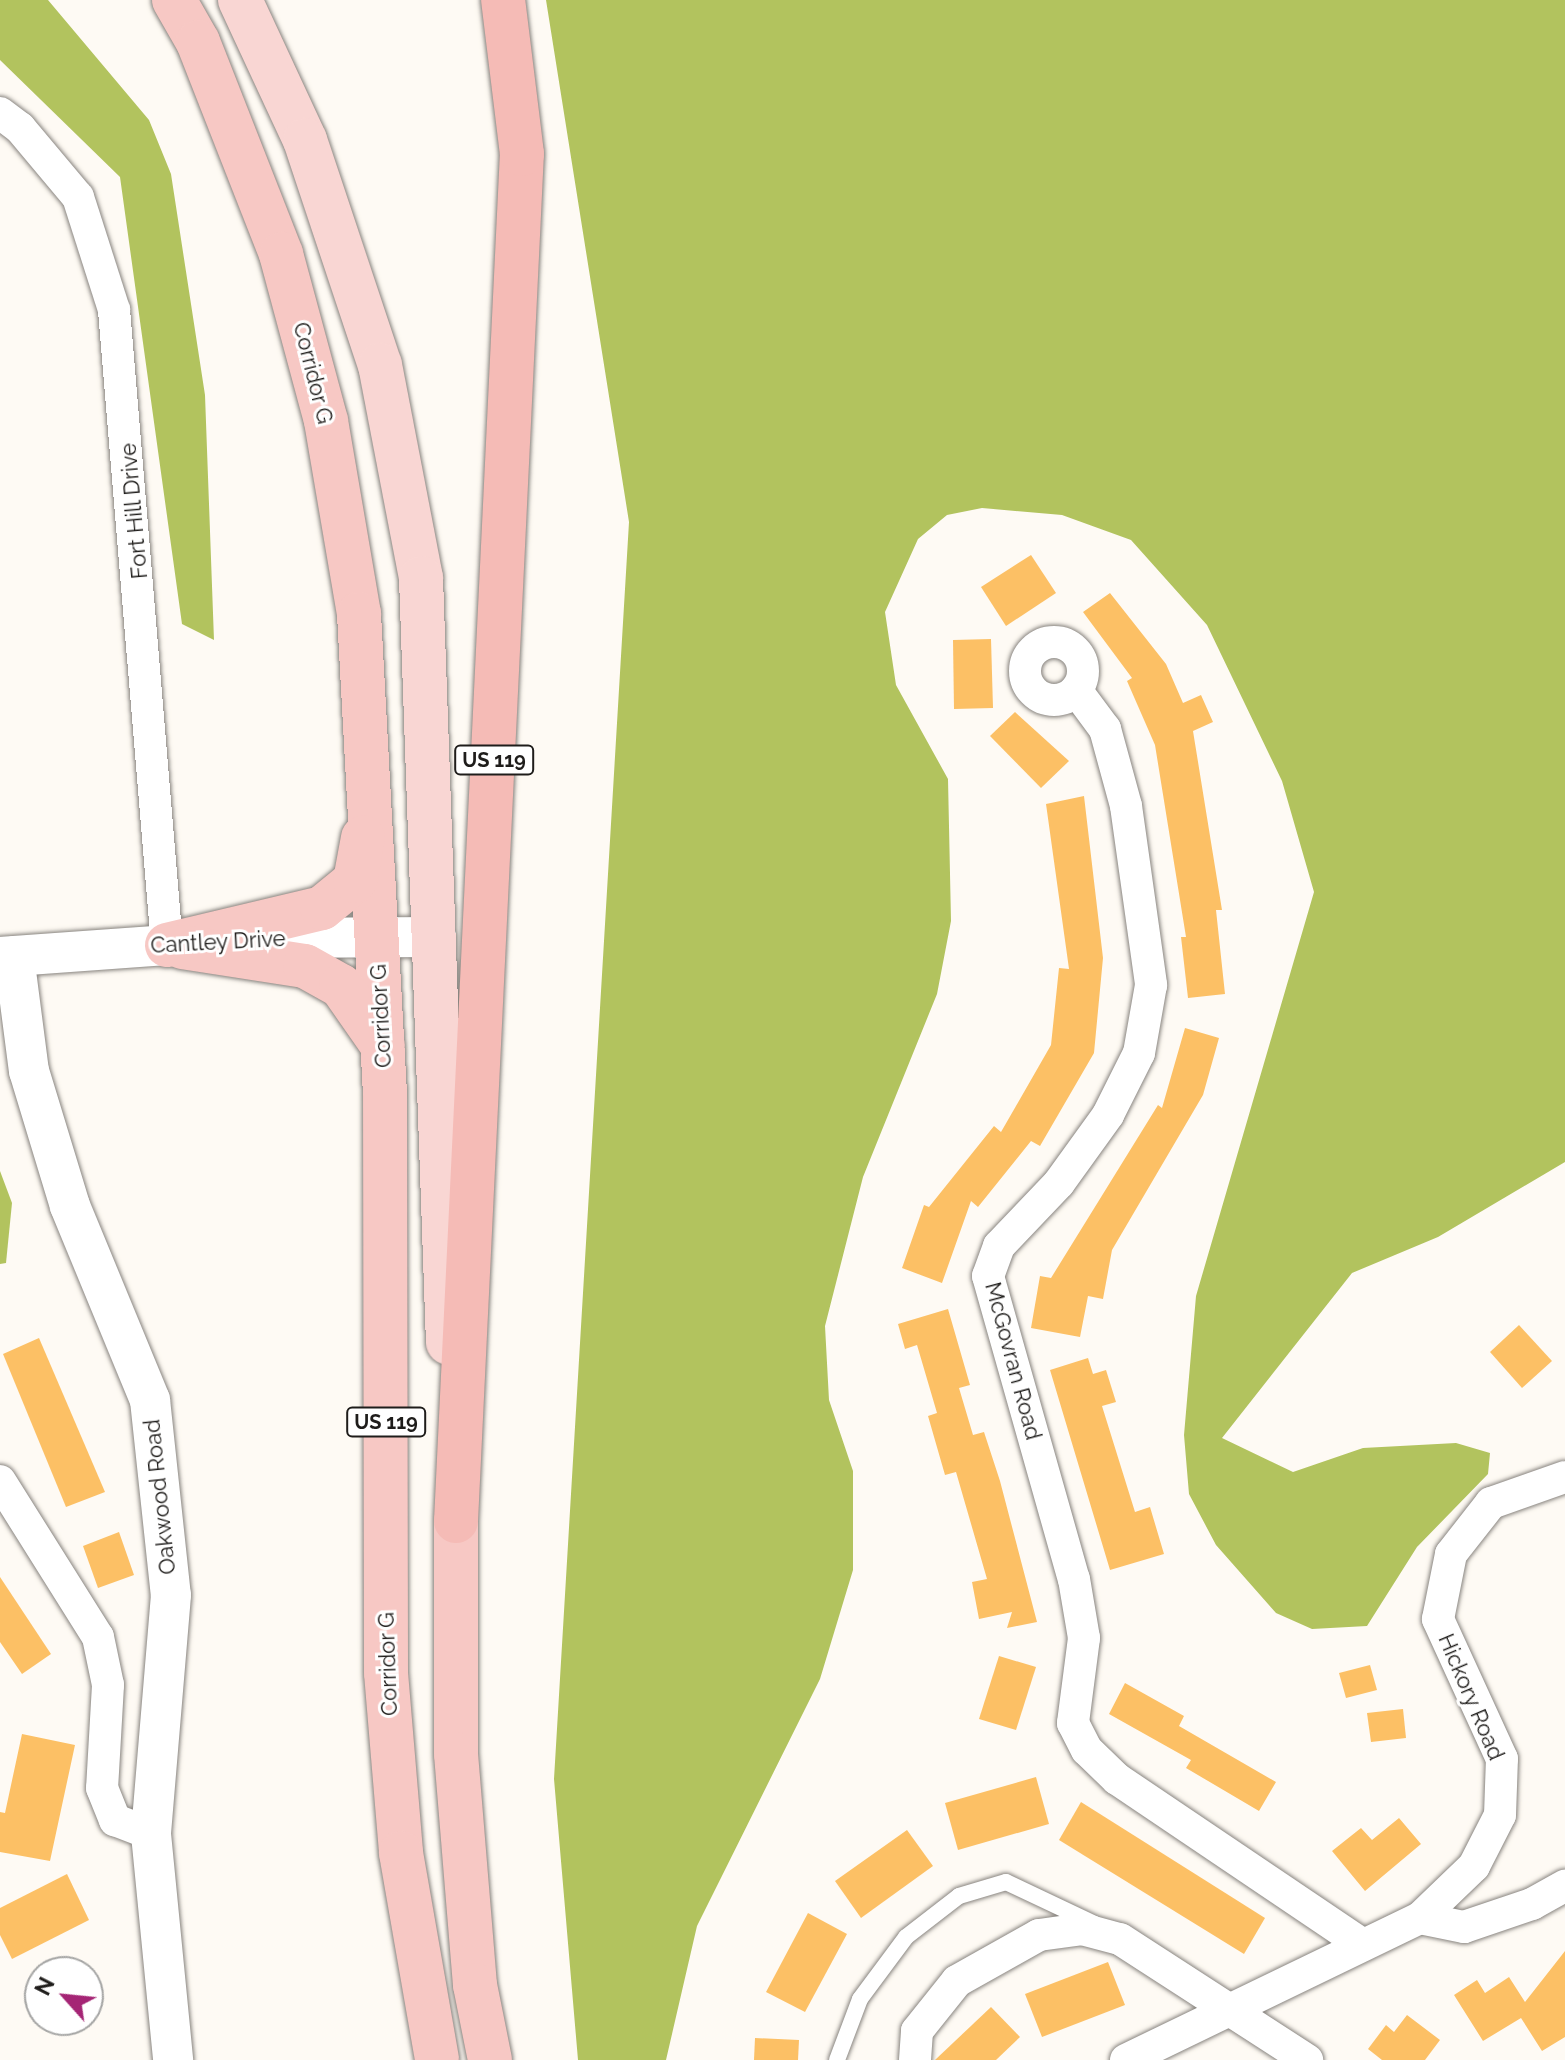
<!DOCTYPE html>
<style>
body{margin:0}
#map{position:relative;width:1565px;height:2060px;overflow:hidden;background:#fefaf4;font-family:Raleway,sans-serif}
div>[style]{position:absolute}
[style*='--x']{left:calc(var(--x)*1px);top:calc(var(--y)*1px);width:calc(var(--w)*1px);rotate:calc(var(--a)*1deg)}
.forest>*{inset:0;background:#b2c35e}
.building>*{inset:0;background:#fcc065}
.roads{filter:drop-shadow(0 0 2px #88847f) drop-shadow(0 0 2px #88847f)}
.service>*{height:16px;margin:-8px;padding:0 8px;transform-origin:8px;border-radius:8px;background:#fff}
.minor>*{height:32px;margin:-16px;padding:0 16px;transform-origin:16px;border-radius:16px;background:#fff}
.minor>.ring{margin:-16px;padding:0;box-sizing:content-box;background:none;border:32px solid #fff;border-radius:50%}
.tertiary>*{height:40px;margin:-20px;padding:0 20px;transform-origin:20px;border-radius:20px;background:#fff}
.primary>*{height:44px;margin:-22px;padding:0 22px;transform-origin:22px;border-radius:22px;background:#f9d6d3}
.trunk>*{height:44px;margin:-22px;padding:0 22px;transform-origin:22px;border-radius:22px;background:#f7c8c4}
.motorway>*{height:44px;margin:-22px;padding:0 22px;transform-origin:22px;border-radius:22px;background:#f5bbb6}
span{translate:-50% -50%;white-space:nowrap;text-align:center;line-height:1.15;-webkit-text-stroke:6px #fff;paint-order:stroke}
.shield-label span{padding:2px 6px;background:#fff;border:2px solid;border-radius:6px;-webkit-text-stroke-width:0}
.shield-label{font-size:20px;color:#1f1d1b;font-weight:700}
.street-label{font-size:22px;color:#1f1d1b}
.north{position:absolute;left:24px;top:1956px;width:80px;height:80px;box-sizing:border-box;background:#fff;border:2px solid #a5a5a4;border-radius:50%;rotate:297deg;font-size:22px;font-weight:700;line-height:32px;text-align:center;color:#1f1d1b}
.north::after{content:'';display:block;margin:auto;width:28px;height:36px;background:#a52575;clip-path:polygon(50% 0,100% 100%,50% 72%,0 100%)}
</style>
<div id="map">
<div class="forest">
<div style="clip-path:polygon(0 0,48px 0,149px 120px,171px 174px,205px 395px,214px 640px,182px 624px,120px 177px,0 60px)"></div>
<div style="clip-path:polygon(546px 0,1565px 0,1565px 1162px,1438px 1237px,1352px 1273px,1222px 1438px,1293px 1472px,1363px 1448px,1456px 1443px,1490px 1453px,1488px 1474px,1417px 1547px,1367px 1626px,1312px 1629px,1276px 1613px,1216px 1545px,1189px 1494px,1184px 1435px,1196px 1296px,1314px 892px,1282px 781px,1207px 625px,1131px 540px,1062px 515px,982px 508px,947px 515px,918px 539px,885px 612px,896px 685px,948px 779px,951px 921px,937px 994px,863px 1177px,825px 1326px,829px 1400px,853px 1471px,853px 1570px,820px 1679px,697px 1926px,666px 2060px,578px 2060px,554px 1779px,629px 522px)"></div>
<div style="clip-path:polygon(0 1171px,12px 1203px,6px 1263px,0 1264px)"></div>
</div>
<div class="building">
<div style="clip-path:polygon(1031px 555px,1056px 593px,1006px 626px,981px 587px)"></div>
<div style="clip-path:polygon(1110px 593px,1166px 664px,1183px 703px,1201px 695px,1213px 722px,1193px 731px,1222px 910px,1216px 910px,1225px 994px,1188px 998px,1181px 937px,1186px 937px,1155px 745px,1127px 681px,1132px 678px,1083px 612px)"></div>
<div style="clip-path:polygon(991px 639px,993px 708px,954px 709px,953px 640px)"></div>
<div style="clip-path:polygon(1015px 712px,1069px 761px,1041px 788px,990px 736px)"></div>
<div style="clip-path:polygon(1084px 796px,1103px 958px,1094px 1053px,1040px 1146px,1031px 1141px,978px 1207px,971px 1201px,942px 1283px,902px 1268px,924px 1205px,929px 1207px,994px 1126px,1001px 1132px,1051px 1045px,1059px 968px,1069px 969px,1046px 804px)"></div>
<div style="clip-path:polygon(1185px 1028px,1219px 1038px,1203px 1095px,1112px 1250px,1103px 1299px,1088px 1296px,1080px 1337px,1031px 1328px,1040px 1276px,1051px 1278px,1158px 1105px,1162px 1108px)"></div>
<div style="clip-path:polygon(948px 1309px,970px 1385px,959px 1388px,973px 1435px,984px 1432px,1000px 1481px,1037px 1622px,1007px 1628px,1012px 1612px,979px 1619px,972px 1582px,987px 1579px,956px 1472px,945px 1475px,928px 1416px,937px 1413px,917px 1345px,905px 1349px,898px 1324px)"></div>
<div style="clip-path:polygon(1519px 1325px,1552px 1361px,1522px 1388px,1490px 1352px)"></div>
<div style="clip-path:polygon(39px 1338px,105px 1492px,66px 1507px,3px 1354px)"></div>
<div style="clip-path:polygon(1088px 1358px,1093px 1374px,1106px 1370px,1116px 1402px,1102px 1406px,1135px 1512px,1150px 1507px,1164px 1554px,1110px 1570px,1050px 1370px)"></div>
<div style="clip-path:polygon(119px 1532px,134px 1575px,98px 1588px,83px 1546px)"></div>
<div style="clip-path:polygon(0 1577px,51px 1654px,22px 1674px,0 1642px)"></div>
<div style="clip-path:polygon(999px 1656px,1036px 1667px,1016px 1730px,979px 1719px)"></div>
<div style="clip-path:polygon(1370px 1665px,1377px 1690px,1346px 1698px,1339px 1673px)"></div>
<div style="clip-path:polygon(1125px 1683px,1184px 1716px,1179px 1726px,1276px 1782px,1259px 1811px,1186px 1768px,1191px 1760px,1109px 1714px)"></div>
<div style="clip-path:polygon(1403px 1709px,1406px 1738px,1371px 1742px,1367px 1713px)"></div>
<div style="clip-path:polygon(22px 1734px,75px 1745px,50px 1861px,0 1852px,0 1812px,5px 1813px)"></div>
<div style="clip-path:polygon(1036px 1777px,1049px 1824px,958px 1850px,945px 1803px)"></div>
<div style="clip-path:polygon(1081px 1802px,1265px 1918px,1244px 1954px,1059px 1840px)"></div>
<div style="clip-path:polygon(1399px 1818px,1421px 1844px,1365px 1891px,1332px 1851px,1361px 1828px,1372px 1840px)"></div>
<div style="clip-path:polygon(907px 1830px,933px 1866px,861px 1918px,835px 1881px)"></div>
<div style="clip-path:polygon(67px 1874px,89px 1920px,12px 1959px,0 1935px,0 1908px)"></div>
<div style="clip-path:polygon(808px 1913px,847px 1934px,805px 2012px,766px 1992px)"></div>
<div style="clip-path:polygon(1565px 1951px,1565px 2037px,1542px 2051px,1521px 2018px,1483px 2041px,1454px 1995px,1477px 1980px,1485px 1993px,1509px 1977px,1525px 2002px)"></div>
<div style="clip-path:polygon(1108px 1962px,1125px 2005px,1042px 2037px,1025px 1994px)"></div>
<div style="clip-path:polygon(991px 2007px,1020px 2037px,996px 2060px,935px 2060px)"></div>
<div style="clip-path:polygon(1407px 2015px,1440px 2040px,1425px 2060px,1382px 2060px,1368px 2049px,1386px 2025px,1394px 2032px)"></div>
<div style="clip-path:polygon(755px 2038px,799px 2040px,798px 2060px,754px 2060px)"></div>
</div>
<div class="roads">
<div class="service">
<div style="--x:837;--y:2060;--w:65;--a:-69.3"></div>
<div style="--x:860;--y:1999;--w:77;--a:-53.4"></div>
<div style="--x:906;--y:1937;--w:67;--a:-37.7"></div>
<div style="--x:959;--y:1896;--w:49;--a:-16.6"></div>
<div style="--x:1006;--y:1882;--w:98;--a:25.3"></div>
</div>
<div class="minor">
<div style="--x:0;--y:113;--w:25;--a:37"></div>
<div style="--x:20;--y:128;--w:90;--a:50"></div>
<div style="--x:78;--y:197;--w:119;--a:72.3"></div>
<div style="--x:114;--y:310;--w:637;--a:85.23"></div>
<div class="ring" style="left:1025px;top:642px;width:26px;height:26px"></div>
<div style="--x:1076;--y:690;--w:49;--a:53.4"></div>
<div style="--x:1105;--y:729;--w:80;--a:74.7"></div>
<div style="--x:1126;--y:806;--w:181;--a:82"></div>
<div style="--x:1151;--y:985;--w:69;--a:100"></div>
<div style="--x:1139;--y:1053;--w:69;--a:116.6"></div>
<div style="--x:1108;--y:1115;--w:84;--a:125.8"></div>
<div style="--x:1059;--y:1183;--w:87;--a:133.6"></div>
<div style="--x:999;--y:1246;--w:32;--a:110"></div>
<div style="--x:988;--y:1276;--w:315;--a:74.2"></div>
<div style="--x:1074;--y:1579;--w:60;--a:80.4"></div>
<div style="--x:1084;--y:1638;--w:86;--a:97.4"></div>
<div style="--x:1073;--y:1723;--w:30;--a:63"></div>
<div style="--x:1087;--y:1750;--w:42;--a:44"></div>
<div style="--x:1117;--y:1779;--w:293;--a:34"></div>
<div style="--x:0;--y:1481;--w:184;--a:57.9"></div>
<div style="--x:98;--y:1637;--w:49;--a:78.2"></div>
<div style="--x:108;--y:1685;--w:103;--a:93.3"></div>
<div style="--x:102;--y:1788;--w:35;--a:68"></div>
<div style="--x:115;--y:1820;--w:39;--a:21"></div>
<div style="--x:1420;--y:1918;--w:45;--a:11.6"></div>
<div style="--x:1464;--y:1927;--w:72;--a:-18.7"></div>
<div style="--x:1532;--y:1904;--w:38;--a:-29"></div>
<div style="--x:915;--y:2060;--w:29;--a:-86"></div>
<div style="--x:917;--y:2031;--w:64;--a:-51.3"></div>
<div style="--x:957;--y:1981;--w:94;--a:-29.3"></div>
<div style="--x:1039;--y:1935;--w:43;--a:-7.9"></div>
<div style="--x:1082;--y:1929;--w:39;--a:15"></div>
<div style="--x:1120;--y:1939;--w:223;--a:32.9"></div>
<div style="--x:1126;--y:2060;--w:326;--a:-25.8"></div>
<div style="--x:1420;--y:1918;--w:75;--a:-43.9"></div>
<div style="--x:1474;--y:1866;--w:57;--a:-63"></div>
<div style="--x:1500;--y:1815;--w:56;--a:-88"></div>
<div style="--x:1502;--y:1759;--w:154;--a:-114.6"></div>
<div style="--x:1438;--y:1619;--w:66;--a:-78.7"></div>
<div style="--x:1451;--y:1554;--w:65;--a:-51.9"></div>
<div style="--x:1491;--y:1503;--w:78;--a:-19.4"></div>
</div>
<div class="tertiary">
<div style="--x:14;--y:956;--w:116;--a:82.6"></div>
<div style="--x:29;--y:1071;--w:141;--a:73.1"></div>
<div style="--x:70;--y:1206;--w:210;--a:67.6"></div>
<div style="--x:150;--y:1400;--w:196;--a:83.9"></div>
<div style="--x:171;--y:1595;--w:240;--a:94.8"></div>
<div style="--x:151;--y:1834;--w:227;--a:84.4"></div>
<div style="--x:0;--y:957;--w:264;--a:-4.1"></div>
<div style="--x:263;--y:938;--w:173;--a:-0.3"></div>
</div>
<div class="primary">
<div style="--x:240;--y:0;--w:154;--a:65.1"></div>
<div style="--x:305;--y:140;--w:237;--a:71.6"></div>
<div style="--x:380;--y:365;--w:217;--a:79.1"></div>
<div style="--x:421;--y:578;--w:765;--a:87.98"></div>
</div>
<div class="trunk">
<div style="--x:174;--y:0;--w:48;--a:60.3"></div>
<div style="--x:198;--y:42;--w:228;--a:68.6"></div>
<div style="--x:281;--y:254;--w:173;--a:74.9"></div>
<div style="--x:326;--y:421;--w:196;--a:80.3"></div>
<div style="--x:359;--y:614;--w:477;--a:86.9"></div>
<div style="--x:385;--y:1090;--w:583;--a:89.9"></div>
<div style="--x:386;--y:1673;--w:181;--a:85.2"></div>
<div style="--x:401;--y:1853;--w:210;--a:80.1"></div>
<div style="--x:167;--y:945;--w:159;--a:-13.4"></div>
<div style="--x:322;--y:908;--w:43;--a:-39.3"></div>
<div style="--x:355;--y:881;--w:44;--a:-79.5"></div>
<div style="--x:182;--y:947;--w:124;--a:8.8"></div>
<div style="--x:305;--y:966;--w:41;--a:29.1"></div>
<div style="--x:341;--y:986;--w:73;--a:55"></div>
<div style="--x:456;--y:1521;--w:233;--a:90"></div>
<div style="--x:456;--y:1754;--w:232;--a:85.3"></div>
<div style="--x:475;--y:1985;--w:76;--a:78.7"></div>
</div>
<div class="motorway">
<div style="--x:456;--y:1521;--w:1369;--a:-87.24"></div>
<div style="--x:522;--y:154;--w:155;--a:-97"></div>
</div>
</div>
<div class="shield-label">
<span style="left:494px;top:760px">US 119</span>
<span style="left:386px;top:1422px">US 119</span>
</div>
<div class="street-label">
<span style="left:313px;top:373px;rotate:76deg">Corridor G</span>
<span style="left:134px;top:511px;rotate:-95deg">Fort Hill Drive</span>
<span style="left:218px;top:942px;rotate:-3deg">Cantley Drive</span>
<span style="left:381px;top:1016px;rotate:-93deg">Corridor G</span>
<span style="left:1013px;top:1361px;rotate:75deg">McGovran Road</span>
<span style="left:160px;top:1497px;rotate:-96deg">Oakwood Road</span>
<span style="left:388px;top:1664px;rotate:-92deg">Corridor G</span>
<span style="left:1471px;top:1697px;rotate:67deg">Hickory Road</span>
</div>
<div class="north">N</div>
</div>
